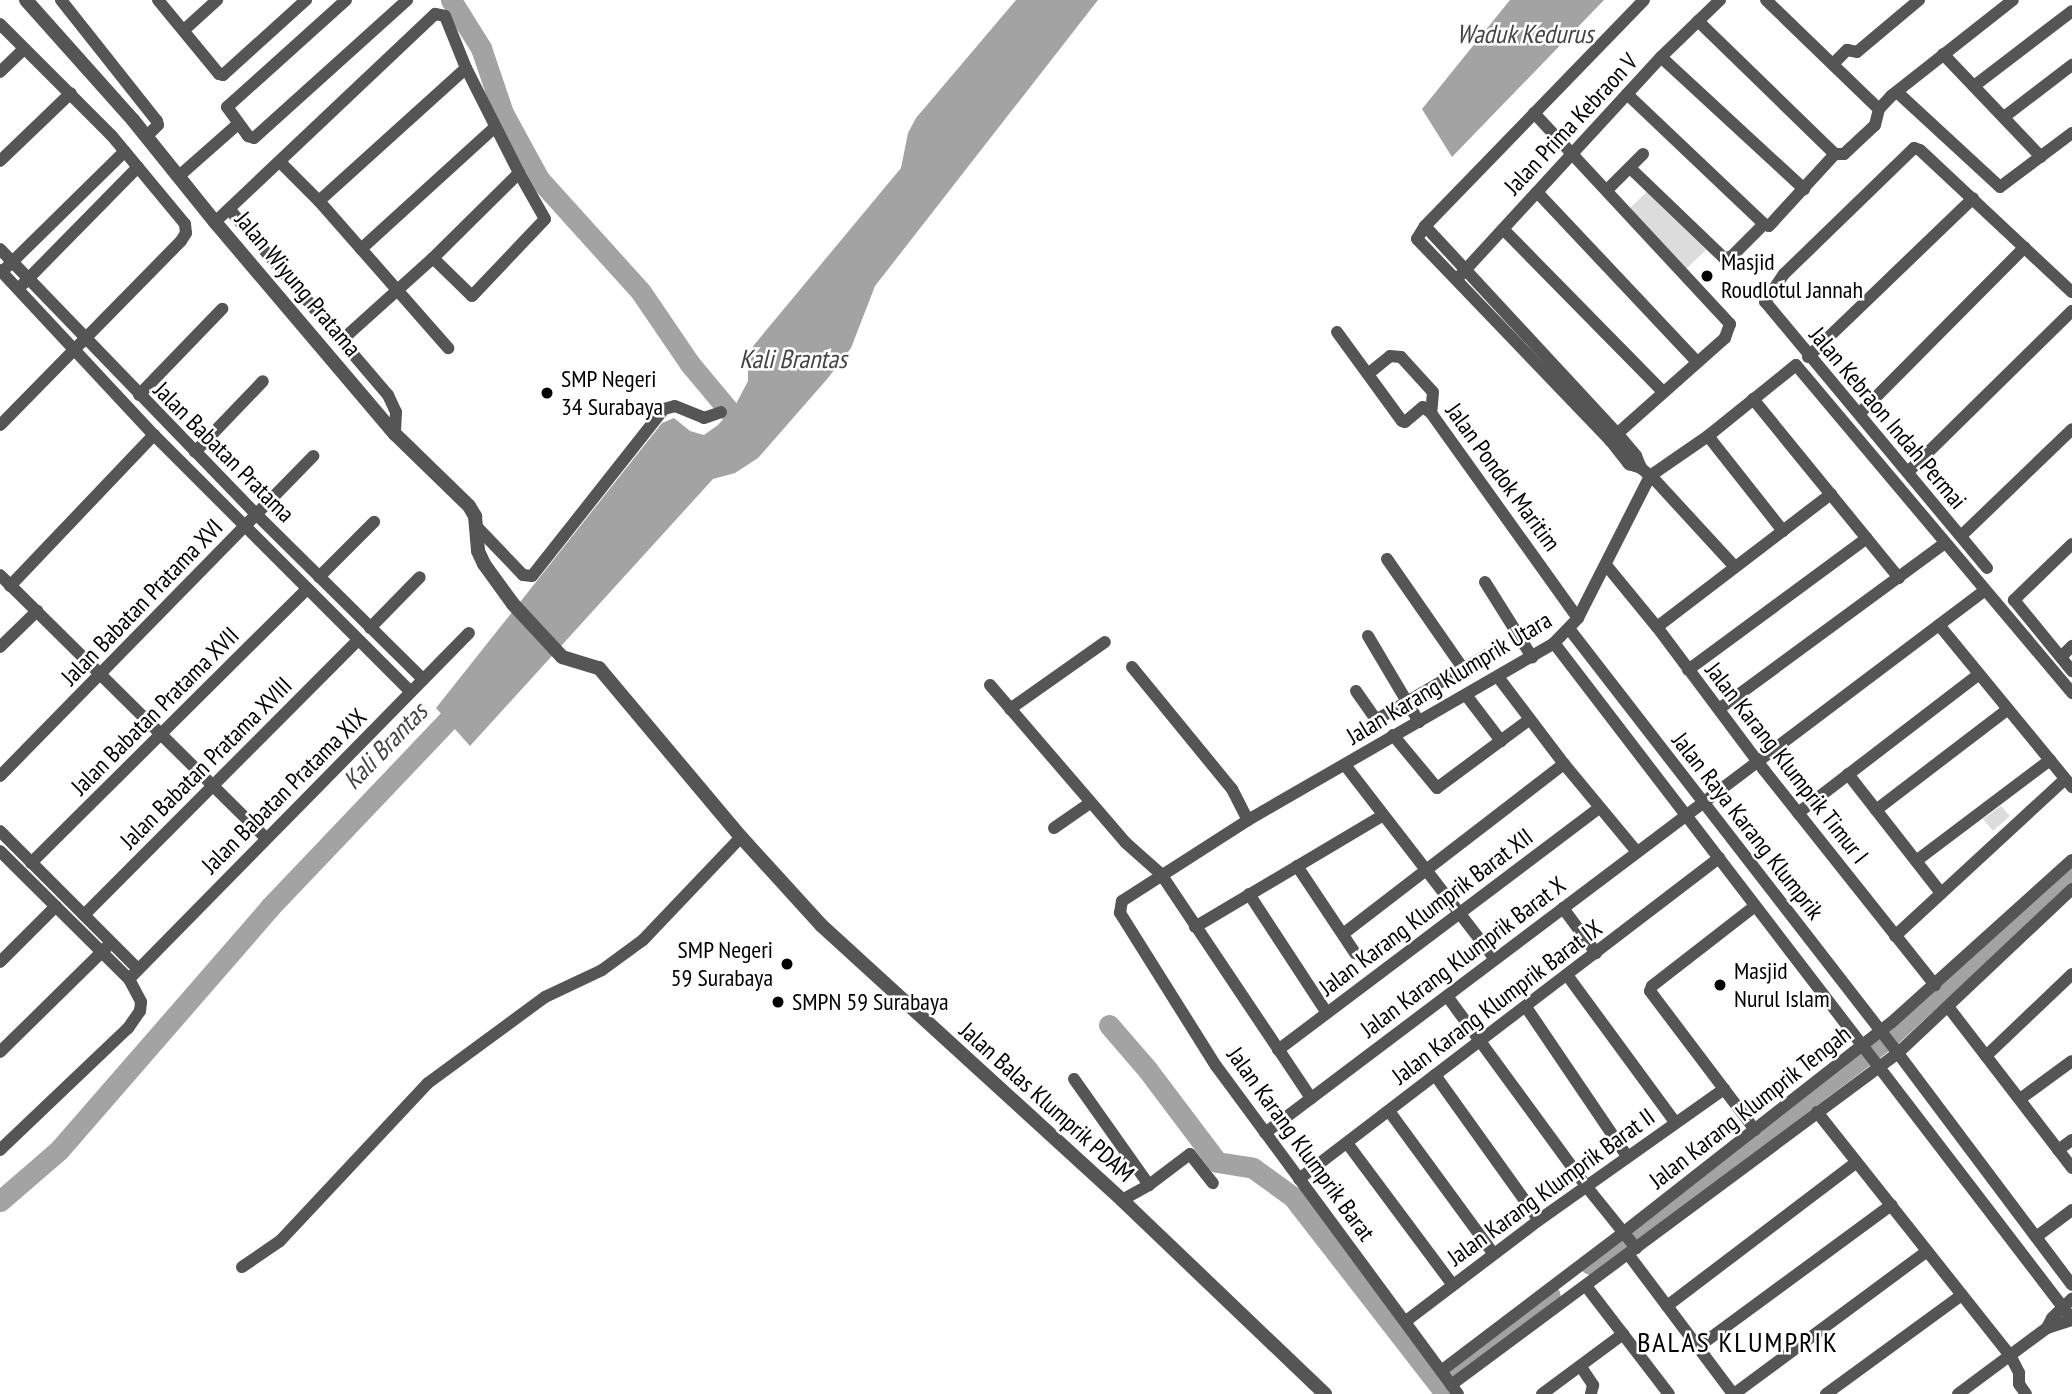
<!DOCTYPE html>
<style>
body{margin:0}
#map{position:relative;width:2072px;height:1394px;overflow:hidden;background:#fff;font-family:"PT Sans Narrow",sans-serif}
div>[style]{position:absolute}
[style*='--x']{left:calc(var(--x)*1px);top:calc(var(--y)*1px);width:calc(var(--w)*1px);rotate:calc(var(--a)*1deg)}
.green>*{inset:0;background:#dcdcdc}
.water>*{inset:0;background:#a3a3a3}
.river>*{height:21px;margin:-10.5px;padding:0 10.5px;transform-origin:10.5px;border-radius:10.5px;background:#a3a3a3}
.minor>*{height:12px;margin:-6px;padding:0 6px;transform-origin:6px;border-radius:6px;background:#555}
.tertiary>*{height:14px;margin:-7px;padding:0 7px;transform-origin:7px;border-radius:7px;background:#555}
.dots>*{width:19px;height:19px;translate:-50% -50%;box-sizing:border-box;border:4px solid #fff;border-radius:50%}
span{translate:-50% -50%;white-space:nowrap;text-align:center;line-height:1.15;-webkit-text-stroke:5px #fff;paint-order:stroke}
.street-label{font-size:24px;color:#000}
.poi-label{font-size:24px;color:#000}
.left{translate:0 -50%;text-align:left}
.right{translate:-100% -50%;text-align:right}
.water-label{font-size:26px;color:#444;font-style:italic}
.quarter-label{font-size:28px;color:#000;letter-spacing:2px}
</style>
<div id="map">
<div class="green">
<div style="clip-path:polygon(1650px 189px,1706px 250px,1686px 269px,1630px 208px)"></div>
<div style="clip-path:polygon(2001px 806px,2010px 816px,1993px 831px,1983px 819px)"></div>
</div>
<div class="water">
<div style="clip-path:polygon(1016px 0,1098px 0,875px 286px,851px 348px,828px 378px,758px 458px,735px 473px,713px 479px,470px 746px,436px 708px,662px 423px,674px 418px,690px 431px,704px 435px,718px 425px,735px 406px,748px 381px,748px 355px,754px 345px,901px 168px,908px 133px,916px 118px)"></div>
<div style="clip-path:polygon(1510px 0,1604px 0,1452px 157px,1422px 109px)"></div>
</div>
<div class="river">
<div style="--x:451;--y:0;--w:57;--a:58"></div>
<div style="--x:481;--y:48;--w:69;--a:71.3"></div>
<div style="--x:503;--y:113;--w:75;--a:61.4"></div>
<div style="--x:539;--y:179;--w:152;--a:47.9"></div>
<div style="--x:641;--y:292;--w:87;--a:55.8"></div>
<div style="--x:690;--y:364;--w:80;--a:50.1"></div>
<div style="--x:1109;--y:1025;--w:58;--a:49.2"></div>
<div style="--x:1147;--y:1069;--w:116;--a:53"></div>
<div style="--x:1217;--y:1162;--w:36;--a:9"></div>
<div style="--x:1253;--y:1168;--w:49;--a:35.9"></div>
<div style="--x:1293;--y:1197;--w:249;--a:52.2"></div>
<div style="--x:0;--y:1201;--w:78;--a:-40.8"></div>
<div style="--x:59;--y:1150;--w:322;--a:-49"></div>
<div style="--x:270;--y:907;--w:284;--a:-46.4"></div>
<div style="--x:1590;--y:1264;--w:377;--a:-37.2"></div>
<div style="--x:1890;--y:1036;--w:247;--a:-42.5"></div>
<div style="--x:1438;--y:1383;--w:142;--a:-38.2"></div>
</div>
<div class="minor">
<div style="--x:61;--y:0;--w:154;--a:51.6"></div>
<div style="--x:157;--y:121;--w:4;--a:76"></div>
<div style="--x:158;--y:125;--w:16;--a:135"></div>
<div style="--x:158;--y:0;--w:96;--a:50.5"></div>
<div style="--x:219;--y:74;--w:4;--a:14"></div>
<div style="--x:223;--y:75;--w:112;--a:-42.1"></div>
<div style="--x:346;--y:0;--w:160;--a:138"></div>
<div style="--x:227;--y:107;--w:36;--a:54"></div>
<div style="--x:248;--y:136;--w:6;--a:18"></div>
<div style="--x:254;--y:138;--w:206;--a:-42"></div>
<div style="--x:1644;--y:0;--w:315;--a:134.1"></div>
<div style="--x:1425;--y:226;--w:15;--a:122"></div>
<div style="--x:1417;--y:239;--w:279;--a:46.2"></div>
<div style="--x:1610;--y:440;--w:31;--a:52"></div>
<div style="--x:1629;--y:464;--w:13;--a:18"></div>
<div style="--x:1641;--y:468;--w:18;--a:41"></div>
<div style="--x:1655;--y:480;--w:118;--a:47.4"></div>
<div style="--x:1766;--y:0;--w:157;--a:44"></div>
<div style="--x:1698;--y:21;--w:191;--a:44.2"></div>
<div style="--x:0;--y:24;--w:158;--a:45"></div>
<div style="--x:112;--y:136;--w:114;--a:50.3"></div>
<div style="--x:185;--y:224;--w:9;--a:84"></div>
<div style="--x:186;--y:233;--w:9;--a:122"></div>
<div style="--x:181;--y:241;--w:258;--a:134.5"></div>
<div style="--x:184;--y:30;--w:45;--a:-42.3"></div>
<div style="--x:1943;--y:54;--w:142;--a:46.4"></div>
<div style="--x:1661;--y:57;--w:195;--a:42.7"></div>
<div style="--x:1833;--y:64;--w:20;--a:-45"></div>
<div style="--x:1847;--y:50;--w:10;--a:11"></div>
<div style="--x:1857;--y:52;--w:81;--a:-40"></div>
<div style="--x:0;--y:72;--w:33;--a:-44"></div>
<div style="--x:1974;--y:86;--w:123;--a:-37.4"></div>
<div style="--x:1897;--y:92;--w:140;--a:42.7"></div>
<div style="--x:2000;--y:187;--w:90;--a:-36.9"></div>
<div style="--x:1627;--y:94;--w:189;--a:43.5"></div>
<div style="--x:1764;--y:224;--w:47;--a:135"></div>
<div style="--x:1731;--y:257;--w:7;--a:172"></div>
<div style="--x:1724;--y:258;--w:130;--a:-136.2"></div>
<div style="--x:1534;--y:113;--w:288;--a:47.1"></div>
<div style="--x:1730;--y:324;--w:15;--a:110"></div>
<div style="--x:1725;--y:338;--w:154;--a:138.4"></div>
<div style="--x:2004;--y:117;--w:86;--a:-37.4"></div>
<div style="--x:1835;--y:154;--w:9;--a:0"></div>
<div style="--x:1844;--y:154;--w:42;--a:-43.1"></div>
<div style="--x:1875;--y:125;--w:16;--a:-76"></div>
<div style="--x:1879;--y:109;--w:18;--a:-47"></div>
<div style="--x:1891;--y:96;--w:155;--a:-38.2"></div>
<div style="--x:0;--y:161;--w:98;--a:-43.8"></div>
<div style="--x:280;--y:162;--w:55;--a:45"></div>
<div style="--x:319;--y:201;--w:196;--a:48.7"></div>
<div style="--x:179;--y:176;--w:79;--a:-41.4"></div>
<div style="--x:1607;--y:190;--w:51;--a:-45"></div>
<div style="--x:1537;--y:192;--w:233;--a:46.7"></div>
<div style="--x:319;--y:201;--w:198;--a:-42.1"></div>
<div style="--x:466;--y:68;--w:118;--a:63.2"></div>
<div style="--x:519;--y:173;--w:121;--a:135.3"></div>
<div style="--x:433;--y:258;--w:122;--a:138"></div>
<div style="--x:230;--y:210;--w:243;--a:49.5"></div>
<div style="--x:388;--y:395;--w:19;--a:65"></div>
<div style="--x:396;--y:412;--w:22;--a:93"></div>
<div style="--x:215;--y:222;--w:303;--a:-43.4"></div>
<div style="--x:435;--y:14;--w:10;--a:11"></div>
<div style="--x:445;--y:16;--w:56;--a:68"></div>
<div style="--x:1764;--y:224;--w:5;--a:22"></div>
<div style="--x:1769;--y:226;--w:98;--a:-47.5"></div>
<div style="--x:1425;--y:226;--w:282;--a:47.2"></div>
<div style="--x:1617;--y:433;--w:30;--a:50"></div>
<div style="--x:1636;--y:456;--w:13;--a:67"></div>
<div style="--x:1503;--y:229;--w:227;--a:45.5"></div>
<div style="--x:0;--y:249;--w:368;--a:46"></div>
<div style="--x:256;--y:514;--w:235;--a:44.7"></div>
<div style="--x:361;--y:249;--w:180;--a:-42.3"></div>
<div style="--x:433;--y:258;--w:54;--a:44.3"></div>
<div style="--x:472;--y:296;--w:106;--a:-46.5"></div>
<div style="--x:545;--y:219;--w:53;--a:-119.5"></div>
<div style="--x:7;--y:267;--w:165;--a:-44.5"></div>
<div style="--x:0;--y:270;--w:226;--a:47"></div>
<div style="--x:154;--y:435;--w:363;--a:45"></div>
<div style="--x:1457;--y:279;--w:301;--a:-47.4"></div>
<div style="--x:1661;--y:57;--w:82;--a:-44"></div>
<div style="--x:23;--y:284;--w:164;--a:-45.5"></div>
<div style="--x:1337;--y:332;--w:110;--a:53.9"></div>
<div style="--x:1402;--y:421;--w:3;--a:18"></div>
<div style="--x:1405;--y:422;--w:23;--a:-40"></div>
<div style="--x:1423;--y:407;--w:10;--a:37"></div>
<div style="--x:1431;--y:413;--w:252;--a:54.4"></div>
<div style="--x:1808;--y:357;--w:229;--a:-43.9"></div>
<div style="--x:1368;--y:374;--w:28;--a:-39"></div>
<div style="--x:1390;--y:356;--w:11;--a:5"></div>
<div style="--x:1401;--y:357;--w:47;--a:47.6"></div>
<div style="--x:1433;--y:392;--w:21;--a:95"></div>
<div style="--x:139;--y:395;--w:120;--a:-46"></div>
<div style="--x:1753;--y:399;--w:231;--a:50.8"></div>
<div style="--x:1859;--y:414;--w:235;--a:-45.2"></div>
<div style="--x:1708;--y:436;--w:121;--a:51.7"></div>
<div style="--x:195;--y:452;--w:98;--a:-46.2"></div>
<div style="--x:1908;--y:472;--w:230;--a:-44.5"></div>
<div style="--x:476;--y:526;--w:68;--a:46.2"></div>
<div style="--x:523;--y:575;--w:9;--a:6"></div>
<div style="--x:532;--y:576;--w:213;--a:-51.7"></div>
<div style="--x:664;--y:409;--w:11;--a:-15"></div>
<div style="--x:675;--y:406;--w:31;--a:22"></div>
<div style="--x:704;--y:418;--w:18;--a:-19"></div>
<div style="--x:1961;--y:536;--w:154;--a:-43.9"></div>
<div style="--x:2072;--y:544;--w:81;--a:136"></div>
<div style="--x:2014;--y:600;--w:92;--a:50.8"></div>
<div style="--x:1387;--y:559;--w:131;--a:55.2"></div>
<div style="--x:1606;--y:565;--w:80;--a:50.6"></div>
<div style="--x:1657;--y:627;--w:179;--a:53.2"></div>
<div style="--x:1764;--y:770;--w:275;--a:51.5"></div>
<div style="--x:1987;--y:568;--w:346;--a:-129.8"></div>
<div style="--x:1765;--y:302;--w:34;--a:-56"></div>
<div style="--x:1784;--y:274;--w:181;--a:-44.1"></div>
<div style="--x:1914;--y:148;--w:6;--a:18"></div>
<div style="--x:1920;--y:150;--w:208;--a:43.1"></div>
<div style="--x:0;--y:575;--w:374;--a:44.7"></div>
<div style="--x:319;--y:577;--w:78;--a:-45"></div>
<div style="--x:1485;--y:582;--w:89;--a:57.9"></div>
<div style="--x:10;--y:586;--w:209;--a:-46.4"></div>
<div style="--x:1939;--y:625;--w:210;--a:50.6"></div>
<div style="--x:1657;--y:627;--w:219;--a:-37.4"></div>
<div style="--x:370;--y:628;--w:71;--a:-45.6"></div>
<div style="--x:1570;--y:630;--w:529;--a:52.22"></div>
<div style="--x:1894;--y:1048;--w:296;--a:53.1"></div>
<div style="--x:1368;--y:636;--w:100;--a:59.3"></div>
<div style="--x:1554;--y:643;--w:852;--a:52.54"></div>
<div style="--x:0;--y:647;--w:52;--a:-44.2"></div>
<div style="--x:2061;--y:657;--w:16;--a:-45"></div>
<div style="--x:1132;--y:667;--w:158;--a:50.7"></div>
<div style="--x:1232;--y:789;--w:35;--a:63"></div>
<div style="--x:1688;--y:670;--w:222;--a:-36.4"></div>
<div style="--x:1498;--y:677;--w:109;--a:52.8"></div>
<div style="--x:1564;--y:764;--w:114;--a:50.3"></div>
<div style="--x:990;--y:685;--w:208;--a:49.3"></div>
<div style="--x:1126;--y:843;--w:47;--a:41.5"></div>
<div style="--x:1161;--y:874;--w:270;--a:56.2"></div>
<div style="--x:1356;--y:691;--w:35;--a:55"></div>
<div style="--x:1376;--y:720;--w:132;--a:-30.4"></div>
<div style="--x:1466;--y:695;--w:58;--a:52.7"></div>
<div style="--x:1010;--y:709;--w:116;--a:-35.2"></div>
<div style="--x:1719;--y:709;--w:280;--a:-36.3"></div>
<div style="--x:1393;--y:735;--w:69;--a:50.3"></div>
<div style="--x:1437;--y:788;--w:114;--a:-36.5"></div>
<div style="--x:1345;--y:765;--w:245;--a:52.3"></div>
<div style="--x:1848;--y:774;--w:151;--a:52"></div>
<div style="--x:0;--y:776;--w:448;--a:-45.6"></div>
<div style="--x:1876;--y:810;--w:166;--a:-37.4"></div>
<div style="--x:1798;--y:813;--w:228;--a:-37.5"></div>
<div style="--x:1054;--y:828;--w:44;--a:-34.8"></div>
<div style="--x:0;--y:831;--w:195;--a:45"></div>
<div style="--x:0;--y:851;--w:182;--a:44.8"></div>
<div style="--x:129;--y:979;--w:26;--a:62"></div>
<div style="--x:141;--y:1002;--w:9;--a:96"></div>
<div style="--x:140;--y:1011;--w:21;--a:125"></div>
<div style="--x:128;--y:1028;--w:177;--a:136.4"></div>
<div style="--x:1916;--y:861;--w:168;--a:-37"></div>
<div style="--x:31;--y:863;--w:389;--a:-44.8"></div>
<div style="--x:1297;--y:866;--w:105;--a:56.3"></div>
<div style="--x:1249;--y:894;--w:142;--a:56.8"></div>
<div style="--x:1563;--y:908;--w:56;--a:53.7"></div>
<div style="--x:84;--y:915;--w:388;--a:-45.1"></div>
<div style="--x:1195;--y:927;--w:217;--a:-30.7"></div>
<div style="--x:1343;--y:934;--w:279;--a:-37.6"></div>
<div style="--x:1895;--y:936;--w:231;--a:-42.7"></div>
<div style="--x:0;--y:962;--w:79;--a:-45"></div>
<div style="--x:1567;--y:975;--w:182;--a:53.7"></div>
<div style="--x:129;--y:979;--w:485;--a:-45.5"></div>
<div style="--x:1447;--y:996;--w:235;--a:53.8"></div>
<div style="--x:1586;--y:1186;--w:80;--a:51.1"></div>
<div style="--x:1526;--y:1007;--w:180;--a:55.9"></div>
<div style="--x:1949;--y:1008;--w:202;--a:52.4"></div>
<div style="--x:1278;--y:1050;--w:402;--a:-37"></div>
<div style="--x:0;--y:1052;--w:150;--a:-44.5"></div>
<div style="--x:1986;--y:1056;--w:119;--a:-43.6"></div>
<div style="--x:1435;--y:1075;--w:178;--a:54.4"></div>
<div style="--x:1074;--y:1079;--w:130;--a:54.7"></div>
<div style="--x:2020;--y:1099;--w:64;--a:-36.2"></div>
<div style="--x:1389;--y:1111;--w:176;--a:53.8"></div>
<div style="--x:1817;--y:1112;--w:313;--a:51.6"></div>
<div style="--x:2011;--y:1357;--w:18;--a:63"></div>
<div style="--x:2019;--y:1373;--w:11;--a:90"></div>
<div style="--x:2019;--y:1384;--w:12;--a:55"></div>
<div style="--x:1755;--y:1130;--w:174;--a:-127.1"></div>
<div style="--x:1650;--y:991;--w:5;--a:-68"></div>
<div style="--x:1652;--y:986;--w:130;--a:-37.8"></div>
<div style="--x:1265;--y:1133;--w:900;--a:-37.01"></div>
<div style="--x:1347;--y:1143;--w:177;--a:53.3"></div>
<div style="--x:2058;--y:1150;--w:17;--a:-36"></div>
<div style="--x:1299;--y:1179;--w:529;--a:-37.39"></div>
<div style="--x:1122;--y:1200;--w:31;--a:-29"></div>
<div style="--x:1149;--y:1185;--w:51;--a:-37.1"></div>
<div style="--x:1190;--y:1154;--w:37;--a:52"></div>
<div style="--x:2036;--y:1237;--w:45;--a:-36.9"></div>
<div style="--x:1628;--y:1254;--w:175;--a:53.1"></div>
<div style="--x:242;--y:1267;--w:46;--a:-34.4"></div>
<div style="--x:280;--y:1241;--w:216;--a:-46.9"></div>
<div style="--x:428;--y:1083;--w:145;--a:-36.3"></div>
<div style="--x:545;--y:997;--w:63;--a:-25.3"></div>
<div style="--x:602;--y:970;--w:51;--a:-36.2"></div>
<div style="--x:643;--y:940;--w:142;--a:-46.4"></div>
<div style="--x:1586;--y:1286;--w:136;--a:52.5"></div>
<div style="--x:1667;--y:1306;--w:238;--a:-37.2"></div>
<div style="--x:1406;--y:1321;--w:167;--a:-37.2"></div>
<div style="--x:1539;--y:1220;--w:227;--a:-35.3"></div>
<div style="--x:2047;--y:1328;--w:11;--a:-63"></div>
<div style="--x:2052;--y:1318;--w:28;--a:-44"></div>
<div style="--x:1698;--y:1347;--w:240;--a:-36.3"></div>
<div style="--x:1581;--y:1367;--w:22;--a:56"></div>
<div style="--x:1593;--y:1385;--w:9;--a:103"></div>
<div style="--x:1441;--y:1371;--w:230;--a:-37.2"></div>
<div style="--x:1624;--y:1232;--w:340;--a:-38.1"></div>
<div style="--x:1892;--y:1022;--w:242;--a:-42"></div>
<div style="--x:1451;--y:1385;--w:557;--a:-36.6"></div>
<div style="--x:1898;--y:1053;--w:239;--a:-43.3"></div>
<div style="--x:1458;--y:1394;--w:408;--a:-126.4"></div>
<div style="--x:1216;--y:1066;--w:181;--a:-122.1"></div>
<div style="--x:1120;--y:913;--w:12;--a:-81"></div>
<div style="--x:1122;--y:901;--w:150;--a:-32.7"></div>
<div style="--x:1248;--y:820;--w:354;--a:-30"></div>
<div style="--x:1554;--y:643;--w:35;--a:-46"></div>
<div style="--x:1578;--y:618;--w:159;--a:-63.1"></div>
<div style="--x:1650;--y:476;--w:70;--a:-34.6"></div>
<div style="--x:1708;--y:436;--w:113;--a:-38.9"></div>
<div style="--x:1796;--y:365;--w:429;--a:49.9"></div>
<div style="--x:1542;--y:1394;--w:101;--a:-36.5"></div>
<div style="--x:1734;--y:1394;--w:240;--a:-36.5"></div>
<div style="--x:1826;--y:1394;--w:168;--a:-36.1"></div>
<div style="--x:1958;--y:1394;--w:111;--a:-36.6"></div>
<div style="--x:2047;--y:1328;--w:26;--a:-18"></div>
</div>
<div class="tertiary">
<div style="--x:26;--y:0;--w:161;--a:48.3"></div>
<div style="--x:133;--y:120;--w:131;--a:51.2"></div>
<div style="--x:215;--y:222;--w:278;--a:49.7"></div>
<div style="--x:395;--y:434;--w:103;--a:44.2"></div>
<div style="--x:469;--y:506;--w:12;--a:59"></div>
<div style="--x:475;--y:516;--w:35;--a:85"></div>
<div style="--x:478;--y:551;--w:14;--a:65"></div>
<div style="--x:484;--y:564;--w:49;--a:54.1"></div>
<div style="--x:513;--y:604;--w:72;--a:47.2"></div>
<div style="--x:562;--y:657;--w:39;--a:17"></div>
<div style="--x:599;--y:668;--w:221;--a:50"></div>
<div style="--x:741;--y:837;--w:119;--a:47.7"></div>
<div style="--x:821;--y:925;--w:408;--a:42.4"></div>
<div style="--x:1122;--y:1200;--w:281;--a:43.7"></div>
</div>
<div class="dots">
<div style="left:1707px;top:276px;background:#000"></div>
<div style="left:547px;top:393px;background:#000"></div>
<div style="left:787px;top:964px;background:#000"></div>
<div style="left:1720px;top:985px;background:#000"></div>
<div style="left:778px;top:1002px;background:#000"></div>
</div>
<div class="street-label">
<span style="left:1571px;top:124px;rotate:-47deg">Jalan Prima Kebraon V</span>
<span style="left:298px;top:284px;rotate:50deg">Jalan Wiyung Pratama</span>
<span style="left:1888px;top:418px;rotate:50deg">Jalan Kebraon Indah Permai</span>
<span style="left:224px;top:452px;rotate:45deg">Jalan Babatan Pratama</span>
<span style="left:1503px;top:477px;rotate:54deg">Jalan Pondok Maritim</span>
<span style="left:142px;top:602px;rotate:-46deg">Jalan Babatan Pratama XVI</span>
<span style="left:1449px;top:678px;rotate:-31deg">Jalan Karang Klumprik Utara</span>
<span style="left:155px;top:711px;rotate:-45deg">Jalan Babatan Pratama XVII</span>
<span style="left:206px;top:763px;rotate:-45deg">Jalan Babatan Pratama XVIII</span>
<span style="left:1787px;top:763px;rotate:52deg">Jalan Karang Klumprik Timur I</span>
<span style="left:284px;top:791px;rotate:-45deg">Jalan Babatan Pratama XIX</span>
<span style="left:1748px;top:826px;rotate:52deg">Jalan Raya Karang Klumprik</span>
<span style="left:1426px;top:912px;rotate:-37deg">Jalan Karang Klumprik Barat XII</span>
<span style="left:1463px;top:957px;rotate:-37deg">Jalan Karang Klumprik Barat X</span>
<span style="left:1497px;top:1002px;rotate:-37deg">Jalan Karang Klumprik Barat IX</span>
<span style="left:1047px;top:1102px;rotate:42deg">Jalan Balas Klumprik PDAM</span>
<span style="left:1750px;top:1107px;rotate:-38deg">Jalan Karang Klumprik Tengah</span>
<span style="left:1301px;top:1144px;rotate:54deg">Jalan Karang Klumprik Barat</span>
<span style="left:1551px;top:1187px;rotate:-36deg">Jalan Karang Klumprik Barat II</span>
</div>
<div class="poi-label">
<span class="left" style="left:1721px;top:276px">Masjid<br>Roudlotul Jannah</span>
<span class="left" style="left:561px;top:393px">SMP Negeri<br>34 Surabaya</span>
<span class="right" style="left:773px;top:964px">SMP Negeri<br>59 Surabaya</span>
<span class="left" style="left:1734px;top:985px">Masjid<br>Nurul Islam</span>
<span class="left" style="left:792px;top:1002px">SMPN 59 Surabaya</span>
</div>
<div class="water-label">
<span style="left:1525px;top:34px">Waduk Kedurus</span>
<span style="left:793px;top:359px">Kali Brantas</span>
<span style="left:385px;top:746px;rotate:-46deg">Kali Brantas</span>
</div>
<div class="quarter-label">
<span style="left:1738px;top:1342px">BALAS KLUMPRIK</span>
</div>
</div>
